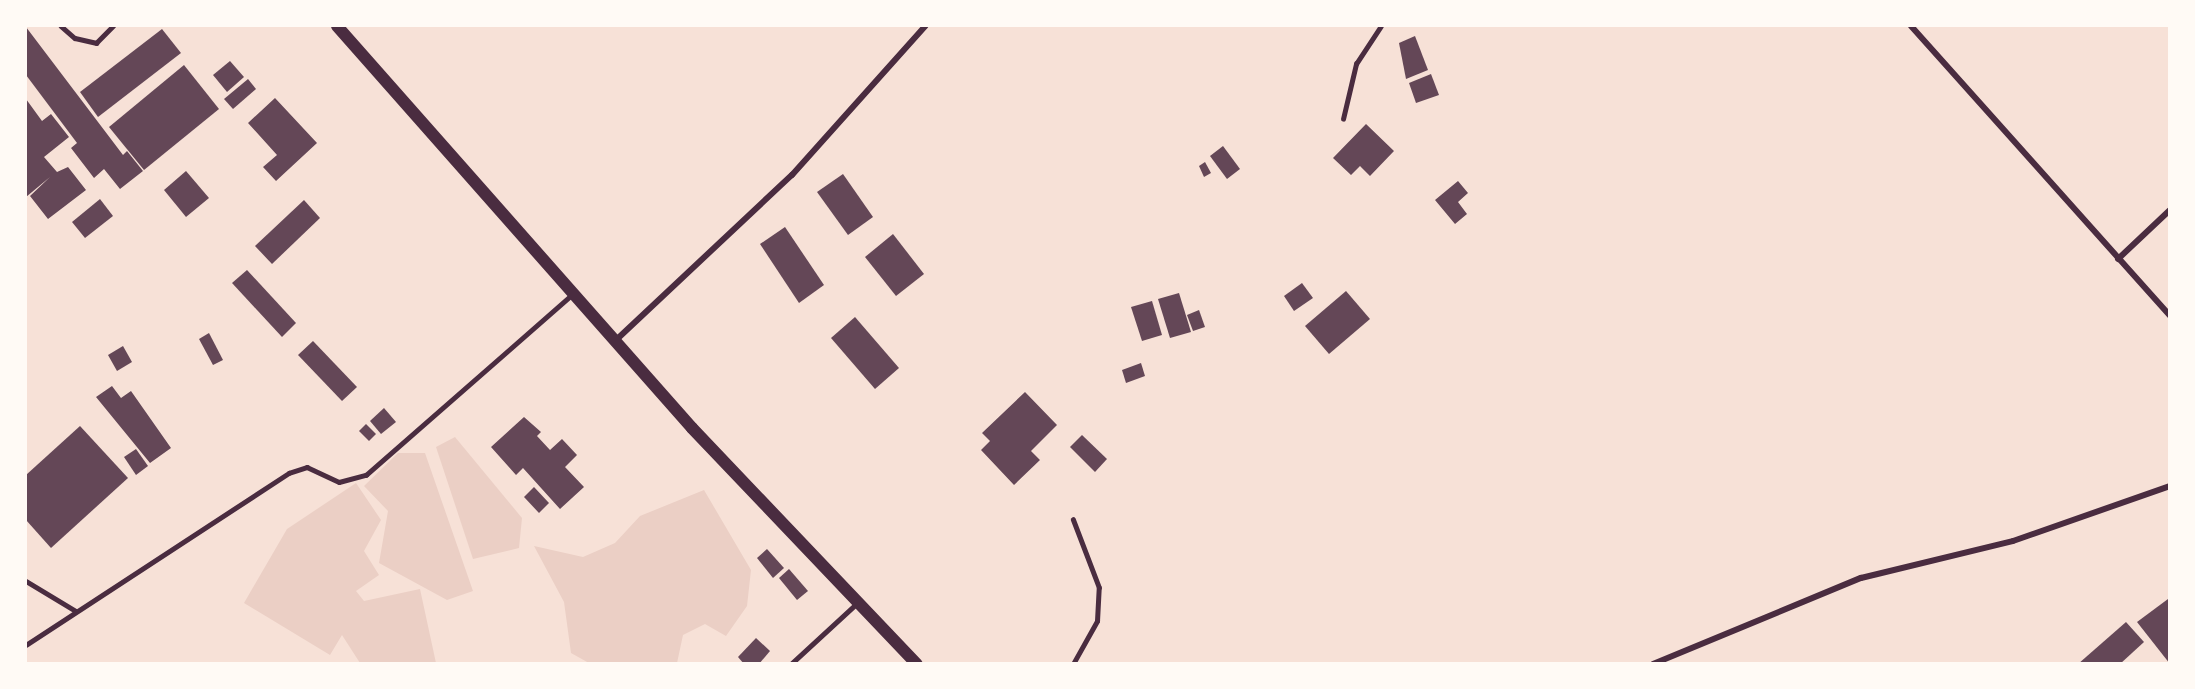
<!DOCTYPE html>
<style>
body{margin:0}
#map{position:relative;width:2195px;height:689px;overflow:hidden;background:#f7e1d7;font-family:"IBM Plex Sans",sans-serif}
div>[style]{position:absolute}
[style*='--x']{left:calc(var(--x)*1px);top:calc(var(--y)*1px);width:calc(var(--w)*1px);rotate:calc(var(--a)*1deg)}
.green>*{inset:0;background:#ebcfc5}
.building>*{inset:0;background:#644757}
.service>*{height:4.5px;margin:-2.25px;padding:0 2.25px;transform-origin:2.25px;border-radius:2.25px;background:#4a2c40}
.minor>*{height:6px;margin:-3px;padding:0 3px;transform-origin:3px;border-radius:3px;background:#4a2c40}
.secondary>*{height:12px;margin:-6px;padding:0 6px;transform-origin:6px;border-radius:6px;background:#4a2c40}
span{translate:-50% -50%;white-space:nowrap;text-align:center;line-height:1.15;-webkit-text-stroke:4.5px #fffaf5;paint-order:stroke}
.frame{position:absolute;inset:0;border:27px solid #fffaf5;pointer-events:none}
</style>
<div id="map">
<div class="green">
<div style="clip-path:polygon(455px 437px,522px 518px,519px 548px,473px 559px,436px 447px)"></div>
<div style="clip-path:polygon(398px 453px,425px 453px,473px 591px,447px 600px,379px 563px,388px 511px,364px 486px)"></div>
<div style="clip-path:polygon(356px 483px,381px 520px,364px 551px,379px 575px,356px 591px,364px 601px,420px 589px,436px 663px,360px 663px,342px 635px,330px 655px,244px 603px,287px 529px)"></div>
<div style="clip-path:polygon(704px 490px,751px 570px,747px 606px,726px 636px,705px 624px,683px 635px,677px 663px,589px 663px,571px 653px,564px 602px,534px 546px,583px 557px,615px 543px,640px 516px)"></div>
</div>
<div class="building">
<div style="clip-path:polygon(26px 27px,123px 155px,127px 151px,143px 171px,120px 189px,104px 169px,94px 178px,71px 148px,77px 143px,26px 75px)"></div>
<div style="clip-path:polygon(162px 29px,181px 53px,98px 117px,80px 92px)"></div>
<div style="clip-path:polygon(1415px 36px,1428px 70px,1406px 79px,1399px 43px)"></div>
<div style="clip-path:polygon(230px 61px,244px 77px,227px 92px,213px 75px)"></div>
<div style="clip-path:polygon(184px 65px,219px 109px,144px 170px,109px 127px)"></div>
<div style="clip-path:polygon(1431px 74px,1439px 95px,1416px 103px,1409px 83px)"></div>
<div style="clip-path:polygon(248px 79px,256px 89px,233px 109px,224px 99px)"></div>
<div style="clip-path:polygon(275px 98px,317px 143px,276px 181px,263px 167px,277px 155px,248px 123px)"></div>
<div style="clip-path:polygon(26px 99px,42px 121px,51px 114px,69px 137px,44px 157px,57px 172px,68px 167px,86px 190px,48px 219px,30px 196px,50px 177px,26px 197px)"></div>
<div style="clip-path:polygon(1366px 124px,1394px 151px,1370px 176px,1360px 166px,1351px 175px,1333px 158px)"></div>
<div style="clip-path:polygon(1223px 146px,1240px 169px,1227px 179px,1210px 156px)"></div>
<div style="clip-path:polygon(1205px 162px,1211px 173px,1204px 177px,1199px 166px)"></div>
<div style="clip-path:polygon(186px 171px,209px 198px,186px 217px,164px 190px)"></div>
<div style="clip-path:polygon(843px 174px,873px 217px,848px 235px,817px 192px)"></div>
<div style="clip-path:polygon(1458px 181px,1468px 193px,1458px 202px,1467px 214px,1455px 224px,1435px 200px)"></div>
<div style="clip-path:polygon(100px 199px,113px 216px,85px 238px,72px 222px)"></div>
<div style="clip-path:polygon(304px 200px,320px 218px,272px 264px,255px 246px)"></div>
<div style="clip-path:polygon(785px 227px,824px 285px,799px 303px,760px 244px)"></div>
<div style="clip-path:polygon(893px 234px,924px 274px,896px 296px,865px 257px)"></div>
<div style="clip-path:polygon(247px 270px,296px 323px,282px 337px,232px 283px)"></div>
<div style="clip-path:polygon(1302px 283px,1313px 298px,1294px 311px,1284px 296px)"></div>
<div style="clip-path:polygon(1346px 291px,1370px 319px,1329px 354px,1305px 326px)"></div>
<div style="clip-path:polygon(1179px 293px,1191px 332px,1170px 338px,1158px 299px)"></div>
<div style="clip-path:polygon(1152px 301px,1162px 335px,1142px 341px,1131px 307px)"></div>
<div style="clip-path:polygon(1199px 310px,1205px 327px,1193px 331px,1187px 315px)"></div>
<div style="clip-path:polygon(855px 317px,899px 368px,875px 389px,831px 338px)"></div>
<div style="clip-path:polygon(209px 333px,223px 360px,213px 365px,199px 339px)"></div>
<div style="clip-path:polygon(313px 341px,357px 387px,342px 401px,298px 355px)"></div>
<div style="clip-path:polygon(123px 346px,132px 362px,117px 371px,108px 355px)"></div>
<div style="clip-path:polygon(1141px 363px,1145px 376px,1126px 383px,1122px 370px)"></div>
<div style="clip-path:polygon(112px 386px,121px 398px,131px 391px,171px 448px,150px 463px,96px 397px)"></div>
<div style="clip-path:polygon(1025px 392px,1057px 425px,1031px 451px,1040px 460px,1014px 485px,981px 450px,990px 441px,982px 433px)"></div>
<div style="clip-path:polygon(384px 408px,396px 422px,381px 434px,370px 421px)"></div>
<div style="clip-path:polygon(524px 417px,541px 432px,537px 436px,550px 450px,562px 439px,577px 455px,565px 467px,584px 487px,560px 509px,523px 468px,516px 475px,491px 447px)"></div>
<div style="clip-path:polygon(366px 424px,376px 434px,369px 441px,359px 431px)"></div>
<div style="clip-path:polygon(80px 426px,128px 478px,51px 548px,26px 520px,26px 475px)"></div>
<div style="clip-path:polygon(1082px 435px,1107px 459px,1095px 472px,1070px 447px)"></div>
<div style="clip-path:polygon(136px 449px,148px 466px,136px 475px,124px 457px)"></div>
<div style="clip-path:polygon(534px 487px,549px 503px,539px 513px,524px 497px)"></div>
<div style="clip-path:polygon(767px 549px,784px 568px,773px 578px,757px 558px)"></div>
<div style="clip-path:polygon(789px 569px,808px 591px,797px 600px,779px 578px)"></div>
<div style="clip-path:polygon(2168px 599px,2170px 602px,2170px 664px,2137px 622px)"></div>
<div style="clip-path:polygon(2126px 622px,2144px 642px,2120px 664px,2078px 664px)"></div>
<div style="clip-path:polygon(756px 638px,770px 651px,759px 664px,744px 664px,738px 657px)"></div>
</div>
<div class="service">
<div style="--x:61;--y:26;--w:18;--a:41"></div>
<div style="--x:75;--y:38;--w:22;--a:13"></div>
<div style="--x:96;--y:43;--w:24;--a:-45"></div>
<div style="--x:1343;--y:119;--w:57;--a:-76.7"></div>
<div style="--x:1356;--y:64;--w:45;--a:-56.7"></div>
<div style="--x:26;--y:581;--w:58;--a:31"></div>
<div style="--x:26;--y:645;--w:314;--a:-33.2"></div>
<div style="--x:289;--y:473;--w:19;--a:-18"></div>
<div style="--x:307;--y:467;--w:35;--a:25"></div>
<div style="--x:339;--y:482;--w:28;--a:-15"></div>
<div style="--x:366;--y:475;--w:275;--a:-41.2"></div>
<div style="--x:791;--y:664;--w:90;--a:-42.7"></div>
<div style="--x:1073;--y:664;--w:49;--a:-60.8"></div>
<div style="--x:1097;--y:621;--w:33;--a:-87"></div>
<div style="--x:1099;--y:588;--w:73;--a:-110.9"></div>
</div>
<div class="minor">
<div style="--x:1911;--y:26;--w:389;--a:48.2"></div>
<div style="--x:2118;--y:259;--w:71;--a:-43.3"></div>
<div style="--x:615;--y:341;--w:243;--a:-43.2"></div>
<div style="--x:792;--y:175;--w:200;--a:-48.2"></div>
<div style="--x:1653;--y:664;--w:225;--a:-22.5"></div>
<div style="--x:1861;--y:578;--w:156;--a:-13.7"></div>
<div style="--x:2013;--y:541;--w:166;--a:-19.3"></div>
</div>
<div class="secondary">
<div style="--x:337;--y:26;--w:536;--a:48.55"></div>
<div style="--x:692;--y:428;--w:326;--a:46.4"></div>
</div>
<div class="frame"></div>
</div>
